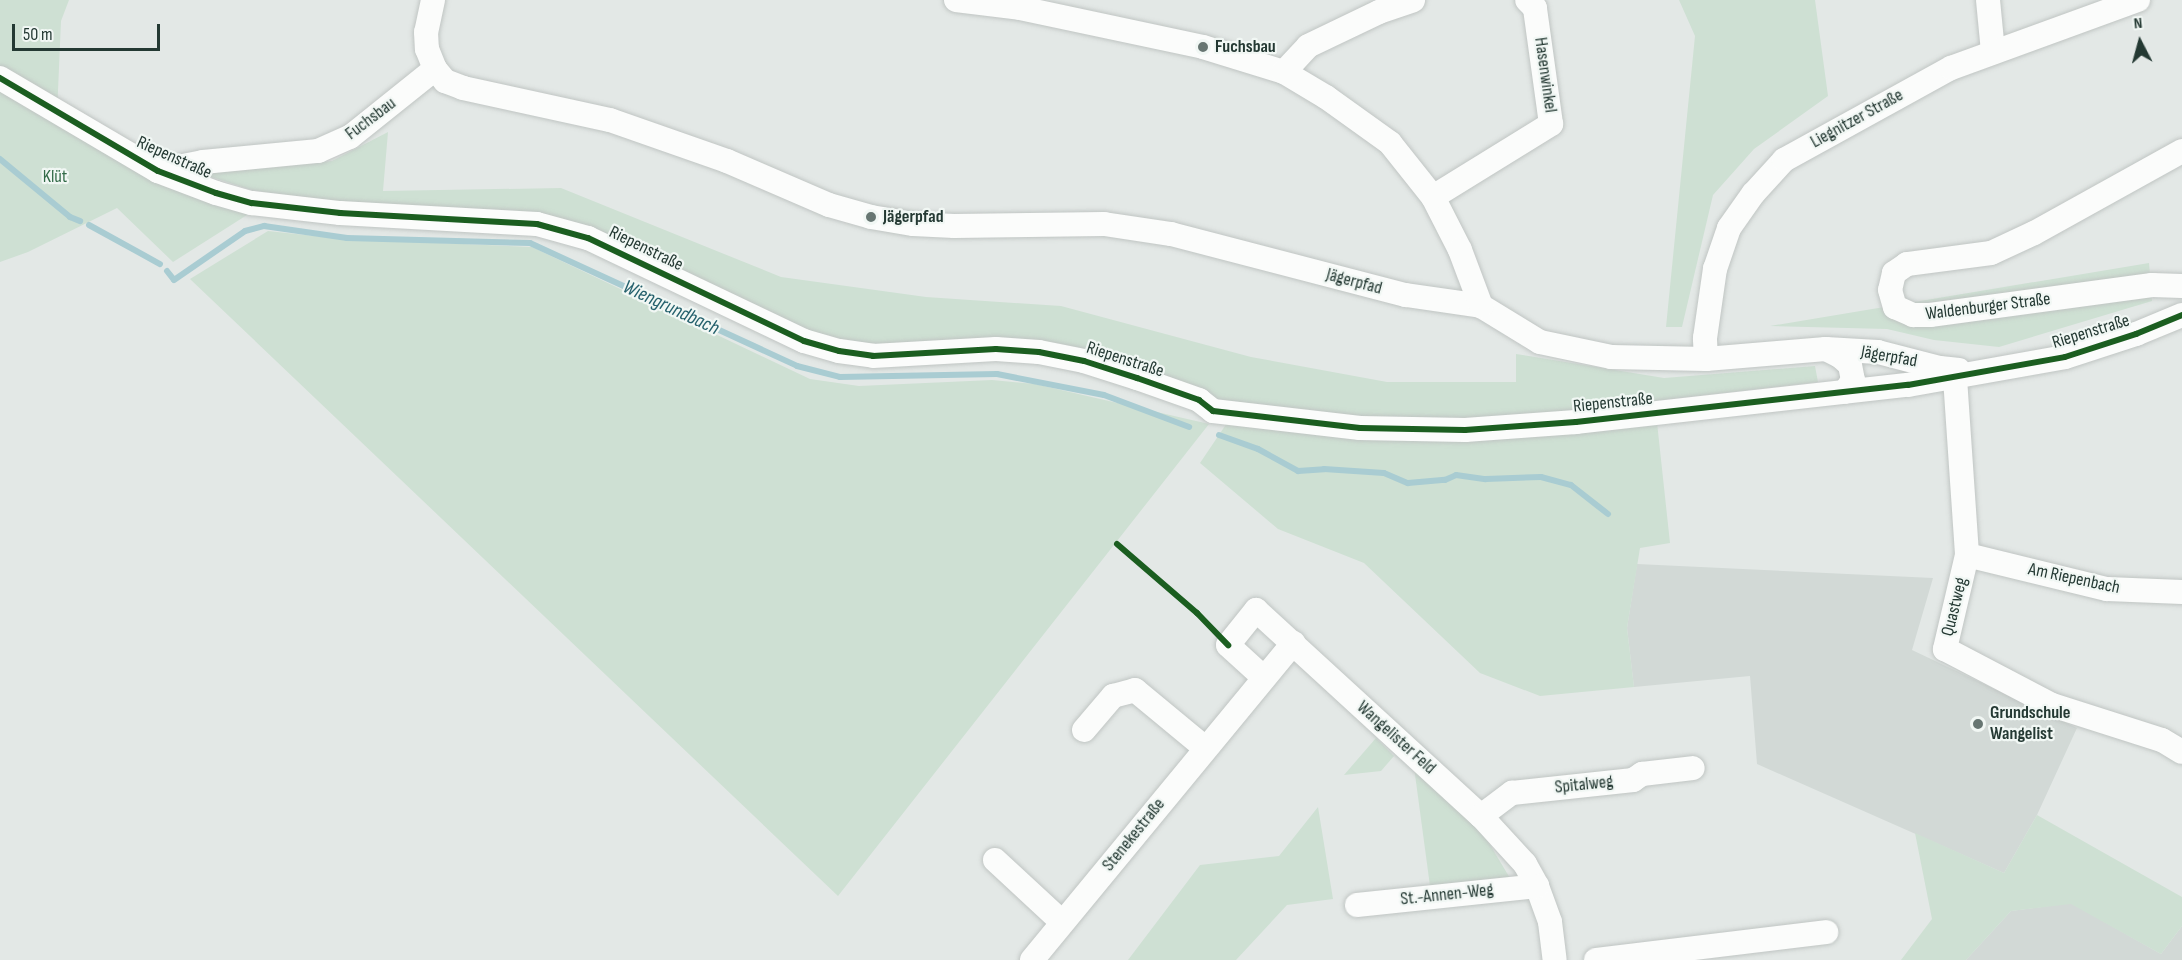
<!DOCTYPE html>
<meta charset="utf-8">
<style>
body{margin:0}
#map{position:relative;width:2182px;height:960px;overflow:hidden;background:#e3e8e6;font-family:"Sofia Sans Condensed",sans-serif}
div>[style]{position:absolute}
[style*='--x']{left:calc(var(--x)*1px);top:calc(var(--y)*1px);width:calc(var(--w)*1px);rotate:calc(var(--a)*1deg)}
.built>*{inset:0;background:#d2d9d6}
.green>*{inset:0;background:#cee0d3}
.stream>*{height:6px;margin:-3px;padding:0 3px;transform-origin:3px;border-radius:3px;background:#a9ccd2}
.roads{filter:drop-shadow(0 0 2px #c0c5c3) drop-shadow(0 0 2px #c0c5c3)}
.street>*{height:24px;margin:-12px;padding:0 12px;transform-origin:12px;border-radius:12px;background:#fbfcfb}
.cycleway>*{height:6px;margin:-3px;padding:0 3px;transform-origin:3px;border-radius:3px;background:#1b5e20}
.dots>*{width:16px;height:16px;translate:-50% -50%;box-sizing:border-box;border:3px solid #f1f7f4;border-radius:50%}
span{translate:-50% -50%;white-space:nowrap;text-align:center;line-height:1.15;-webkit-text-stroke:4.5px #f1f7f4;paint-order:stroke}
.poi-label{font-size:18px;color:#243933;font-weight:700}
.left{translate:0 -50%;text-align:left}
.street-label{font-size:18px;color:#243933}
.park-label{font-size:18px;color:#336b48}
.water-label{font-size:20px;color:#25616d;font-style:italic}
.north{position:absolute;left:2110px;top:12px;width:60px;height:60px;-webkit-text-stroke:4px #f1f7f4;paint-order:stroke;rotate:354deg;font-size:16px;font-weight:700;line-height:24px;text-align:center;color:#243933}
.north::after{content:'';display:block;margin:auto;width:21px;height:27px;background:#243933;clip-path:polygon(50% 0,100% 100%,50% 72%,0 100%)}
.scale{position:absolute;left:12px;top:24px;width:148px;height:27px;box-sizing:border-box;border:3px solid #243933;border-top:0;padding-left:8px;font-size:18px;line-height:21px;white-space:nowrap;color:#243933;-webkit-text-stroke:4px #f1f7f4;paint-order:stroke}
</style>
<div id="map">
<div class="built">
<div style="clip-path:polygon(1637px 564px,1933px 578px,1912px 650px,2077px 728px,2037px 815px,2004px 873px,1757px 764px,1750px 676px,1634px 687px,1627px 628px)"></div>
<div style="clip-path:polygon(2071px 903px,2161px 954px,2182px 926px,2182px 960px,1966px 960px,2011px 911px)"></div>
</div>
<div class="green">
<div style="clip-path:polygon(0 0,69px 0,61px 21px,57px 114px,252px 203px,247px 215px,173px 262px,117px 208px,28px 252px,0 262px)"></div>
<div style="clip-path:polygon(1679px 0,1815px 0,1828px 96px,1754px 149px,1713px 195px,1682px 327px,1666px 327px,1695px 36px)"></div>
<div style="clip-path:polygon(388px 132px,383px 191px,561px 188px,781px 277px,926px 297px,1061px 306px,1251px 357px,1387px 382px,1516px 382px,1516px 354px,1664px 378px,1815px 366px,1818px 382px,1481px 421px,1362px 421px,1220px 403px,1092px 353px,853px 346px,809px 335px,592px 227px,545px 214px,332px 203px,252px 190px,202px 174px,332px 161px)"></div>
<div style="clip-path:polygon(268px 231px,343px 239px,532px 247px,810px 379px,859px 386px,992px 380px,1035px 384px,1209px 424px,838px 896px,190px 279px)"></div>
<div style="clip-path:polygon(2149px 263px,2152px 301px,1999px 347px,1934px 340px,1887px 329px,1770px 326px)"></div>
<div style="clip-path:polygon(1656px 413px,1670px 543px,1640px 548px,1627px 628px,1634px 687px,1540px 696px,1480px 673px,1364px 563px,1278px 529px,1200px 463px,1227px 423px,1360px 428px)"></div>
<div style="clip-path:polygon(1376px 738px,1394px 756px,1381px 771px,1344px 775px)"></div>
<div style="clip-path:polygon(1414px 767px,1476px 821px,1511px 880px,1430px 886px)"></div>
<div style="clip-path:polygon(1318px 807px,1333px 899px,1287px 905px,1236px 960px,1128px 960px,1200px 865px,1279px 856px)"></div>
<div style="clip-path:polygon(2037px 815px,2182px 897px,2182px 926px,2161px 954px,2071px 904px,2011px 911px,1966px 960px,1901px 960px,1932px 919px,1915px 833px,2004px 873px)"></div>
</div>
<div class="stream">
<div style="--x:0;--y:159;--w:91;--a:39.6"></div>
<div style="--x:70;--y:217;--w:11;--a:22"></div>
<div style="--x:89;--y:225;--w:81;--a:28.8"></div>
<div style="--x:167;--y:271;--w:11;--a:52"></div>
<div style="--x:174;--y:280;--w:86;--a:-34.6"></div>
<div style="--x:245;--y:231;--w:20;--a:-15"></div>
<div style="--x:264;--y:226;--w:84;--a:8.2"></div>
<div style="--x:347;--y:238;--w:183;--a:1.6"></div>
<div style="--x:530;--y:243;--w:294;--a:24.7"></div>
<div style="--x:797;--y:366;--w:44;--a:14.3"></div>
<div style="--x:840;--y:377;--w:157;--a:-1.1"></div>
<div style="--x:997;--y:374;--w:109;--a:11.1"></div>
<div style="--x:1104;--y:395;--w:91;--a:20.6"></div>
<div style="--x:1219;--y:435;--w:41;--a:19.7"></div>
<div style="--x:1258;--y:449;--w:46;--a:28.8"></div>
<div style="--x:1298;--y:471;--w:26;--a:-4"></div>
<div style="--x:1324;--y:469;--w:60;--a:3.8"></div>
<div style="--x:1384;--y:473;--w:26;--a:23"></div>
<div style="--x:1408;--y:483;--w:37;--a:-5"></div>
<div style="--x:1445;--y:480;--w:12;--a:-24"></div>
<div style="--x:1456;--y:475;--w:30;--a:8"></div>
<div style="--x:1486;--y:479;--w:55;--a:-2.1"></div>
<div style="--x:1541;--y:477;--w:31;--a:15"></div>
<div style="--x:1571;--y:485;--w:47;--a:38.1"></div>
</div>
<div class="roads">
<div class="street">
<div style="--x:433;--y:0;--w:33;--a:102"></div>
<div style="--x:426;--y:32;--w:17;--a:87"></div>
<div style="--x:427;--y:49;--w:22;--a:68"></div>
<div style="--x:435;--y:69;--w:16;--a:50"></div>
<div style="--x:445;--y:81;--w:19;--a:21"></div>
<div style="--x:463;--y:88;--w:150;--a:12.3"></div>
<div style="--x:610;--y:120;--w:124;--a:19.3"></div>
<div style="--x:727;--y:161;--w:111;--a:23.3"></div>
<div style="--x:829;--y:205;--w:44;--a:15.9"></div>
<div style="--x:871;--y:217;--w:43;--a:9.5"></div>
<div style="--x:913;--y:224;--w:41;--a:2.8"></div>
<div style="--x:954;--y:226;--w:150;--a:-0.8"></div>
<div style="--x:1104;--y:224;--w:68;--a:8.5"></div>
<div style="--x:1171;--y:234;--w:243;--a:14.6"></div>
<div style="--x:1406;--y:295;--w:76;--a:8.3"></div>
<div style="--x:1481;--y:306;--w:69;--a:31.4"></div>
<div style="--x:1540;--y:342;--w:73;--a:11.9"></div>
<div style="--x:1611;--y:357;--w:95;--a:1.2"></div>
<div style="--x:1706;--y:359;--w:120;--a:-4.8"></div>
<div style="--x:1826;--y:349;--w:52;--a:3.3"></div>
<div style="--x:1878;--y:352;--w:64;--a:14.5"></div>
<div style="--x:1940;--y:368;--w:19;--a:6"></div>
<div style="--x:956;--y:0;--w:64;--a:7.1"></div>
<div style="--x:1020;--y:8;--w:187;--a:12"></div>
<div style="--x:1203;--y:47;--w:85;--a:17.2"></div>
<div style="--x:1284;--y:72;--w:49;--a:30.8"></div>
<div style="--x:1326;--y:97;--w:79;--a:35.7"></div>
<div style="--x:1390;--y:143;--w:69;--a:51.5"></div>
<div style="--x:1433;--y:197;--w:59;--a:63"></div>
<div style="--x:1460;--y:250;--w:60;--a:69.4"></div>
<div style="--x:1988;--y:0;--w:52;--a:84.5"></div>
<div style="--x:1284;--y:72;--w:35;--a:-47"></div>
<div style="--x:1308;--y:46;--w:79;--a:-25.6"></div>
<div style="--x:1379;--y:12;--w:36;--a:-19"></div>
<div style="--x:0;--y:78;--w:183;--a:30.5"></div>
<div style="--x:158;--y:171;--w:62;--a:20.8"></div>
<div style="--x:216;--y:193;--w:37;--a:16"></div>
<div style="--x:252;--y:203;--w:89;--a:6.5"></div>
<div style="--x:340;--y:213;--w:197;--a:3.2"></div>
<div style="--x:537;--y:224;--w:53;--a:15.4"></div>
<div style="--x:588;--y:238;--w:239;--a:25.5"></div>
<div style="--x:804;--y:341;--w:36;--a:16"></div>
<div style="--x:839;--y:351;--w:34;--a:8"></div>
<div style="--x:873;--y:356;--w:123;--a:-3.3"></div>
<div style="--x:996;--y:349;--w:43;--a:4"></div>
<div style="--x:1039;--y:352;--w:46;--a:11.3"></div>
<div style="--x:1084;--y:361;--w:56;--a:17.8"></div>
<div style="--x:1137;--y:378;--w:66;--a:19.5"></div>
<div style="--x:1199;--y:400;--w:18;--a:38"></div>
<div style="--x:1213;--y:411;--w:148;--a:6.6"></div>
<div style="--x:1360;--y:428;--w:105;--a:1.1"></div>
<div style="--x:1465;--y:430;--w:111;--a:-4.1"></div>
<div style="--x:1576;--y:422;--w:334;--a:-6.4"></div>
<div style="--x:1908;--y:385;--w:159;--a:-10.1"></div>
<div style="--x:2065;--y:357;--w:75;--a:-17.9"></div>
<div style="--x:2136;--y:334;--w:50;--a:-22.4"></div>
<div style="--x:2182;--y:151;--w:169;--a:151"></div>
<div style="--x:2034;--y:233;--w:47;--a:155.1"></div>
<div style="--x:1991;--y:253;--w:85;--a:172.5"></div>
<div style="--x:1907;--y:264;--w:16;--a:145"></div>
<div style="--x:1894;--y:273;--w:17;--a:103"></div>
<div style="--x:1890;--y:290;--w:18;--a:74"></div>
<div style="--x:1895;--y:307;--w:20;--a:24"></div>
<div style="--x:1913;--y:315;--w:17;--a:0"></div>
<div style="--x:1930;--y:315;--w:224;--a:-7.7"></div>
<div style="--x:2152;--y:285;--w:30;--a:2"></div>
<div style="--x:158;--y:171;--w:46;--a:-11.3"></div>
<div style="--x:203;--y:162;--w:116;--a:-5.5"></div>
<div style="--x:318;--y:151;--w:35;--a:-24"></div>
<div style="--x:350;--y:137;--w:109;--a:-38.7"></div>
<div style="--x:1433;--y:197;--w:139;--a:-31.7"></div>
<div style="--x:1551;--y:124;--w:117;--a:-97.9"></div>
<div style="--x:1535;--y:8;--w:11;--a:-135"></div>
<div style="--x:1826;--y:349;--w:16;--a:27"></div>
<div style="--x:1840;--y:356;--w:13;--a:42"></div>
<div style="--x:1850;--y:365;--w:15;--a:79"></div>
<div style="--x:1853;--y:380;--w:14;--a:124"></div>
<div style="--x:1706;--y:359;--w:21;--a:-93"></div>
<div style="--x:1705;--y:338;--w:70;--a:-81.8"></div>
<div style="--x:1715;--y:269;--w:43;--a:-71.1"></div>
<div style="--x:1729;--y:228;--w:42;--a:-54.8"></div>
<div style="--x:1753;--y:194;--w:46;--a:-47.6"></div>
<div style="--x:1784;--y:160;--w:191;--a:-28.9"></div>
<div style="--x:1951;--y:68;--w:199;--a:-20"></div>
<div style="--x:1955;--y:378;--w:177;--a:86.1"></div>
<div style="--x:1967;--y:555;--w:97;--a:103.2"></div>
<div style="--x:1945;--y:649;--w:121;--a:27.6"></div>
<div style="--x:2052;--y:705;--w:115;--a:17.7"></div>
<div style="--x:2162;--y:740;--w:23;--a:31"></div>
<div style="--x:1967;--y:555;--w:144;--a:13.7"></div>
<div style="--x:2107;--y:589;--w:75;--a:2.3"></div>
<div style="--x:1263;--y:677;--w:47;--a:-137.6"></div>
<div style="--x:1228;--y:645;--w:45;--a:-51.3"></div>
<div style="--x:1256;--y:610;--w:305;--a:42.5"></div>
<div style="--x:1481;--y:816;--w:65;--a:47.5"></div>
<div style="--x:1525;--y:864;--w:25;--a:61"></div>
<div style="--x:1537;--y:886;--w:38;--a:70"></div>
<div style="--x:1550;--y:922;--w:38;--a:83"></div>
<div style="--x:1084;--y:730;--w:45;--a:-49.5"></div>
<div style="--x:1113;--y:696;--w:23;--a:-15"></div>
<div style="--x:1135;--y:690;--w:91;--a:39.6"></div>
<div style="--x:1481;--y:816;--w:39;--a:-37"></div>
<div style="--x:1512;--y:793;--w:122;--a:-6.1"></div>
<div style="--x:1633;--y:780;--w:11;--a:-34"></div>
<div style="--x:1642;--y:774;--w:51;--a:-6.7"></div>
<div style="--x:995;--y:860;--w:91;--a:42.8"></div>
<div style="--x:1357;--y:905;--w:181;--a:-6"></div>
<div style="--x:1032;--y:960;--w:411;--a:-50.5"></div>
<div style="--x:1596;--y:960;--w:232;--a:-6.9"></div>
</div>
</div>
<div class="cycleway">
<div style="--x:0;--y:78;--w:183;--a:30.5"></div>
<div style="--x:158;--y:171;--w:62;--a:20.8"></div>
<div style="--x:216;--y:193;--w:37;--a:16"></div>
<div style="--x:252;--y:203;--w:89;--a:6.5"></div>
<div style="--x:340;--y:213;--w:197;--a:3.2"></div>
<div style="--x:537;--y:224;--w:53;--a:15.4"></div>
<div style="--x:588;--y:238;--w:239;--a:25.5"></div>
<div style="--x:804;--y:341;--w:36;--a:16"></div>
<div style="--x:839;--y:351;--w:34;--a:8"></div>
<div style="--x:873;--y:356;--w:123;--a:-3.3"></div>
<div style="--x:996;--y:349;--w:43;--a:4"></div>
<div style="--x:1039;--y:352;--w:46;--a:11.3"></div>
<div style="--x:1084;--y:361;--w:56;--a:17.8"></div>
<div style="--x:1137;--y:378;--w:66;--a:19.5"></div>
<div style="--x:1199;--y:400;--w:18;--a:38"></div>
<div style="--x:1213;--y:411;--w:148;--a:6.6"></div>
<div style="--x:1360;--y:428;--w:105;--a:1.1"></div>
<div style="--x:1465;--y:430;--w:111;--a:-4.1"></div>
<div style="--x:1576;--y:422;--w:334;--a:-6.4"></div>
<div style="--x:1908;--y:385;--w:159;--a:-10.1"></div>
<div style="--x:2065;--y:357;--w:75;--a:-17.9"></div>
<div style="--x:2136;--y:334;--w:50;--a:-22.4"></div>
<div style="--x:1117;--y:544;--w:106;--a:40.8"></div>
<div style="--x:1197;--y:613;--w:45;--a:45.9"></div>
</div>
<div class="dots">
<div style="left:1203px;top:47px;background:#677672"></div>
<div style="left:871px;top:217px;background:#677672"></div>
<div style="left:1978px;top:724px;background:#677672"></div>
</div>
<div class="poi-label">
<span class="left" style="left:1215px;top:47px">Fuchsbau</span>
<span class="left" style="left:883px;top:217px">Jägerpfad</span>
<span class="left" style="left:1990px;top:724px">Grundschule<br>Wangelist</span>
</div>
<div class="street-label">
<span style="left:1545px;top:75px;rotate:82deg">Hasenwinkel</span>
<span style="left:371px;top:119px;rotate:-37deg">Fuchsbau</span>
<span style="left:1857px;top:119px;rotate:-29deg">Liegnitzer Straße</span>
<span style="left:174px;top:158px;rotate:24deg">Riepenstraße</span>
<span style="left:646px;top:249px;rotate:26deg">Riepenstraße</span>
<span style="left:1354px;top:282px;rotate:15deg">Jägerpfad</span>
<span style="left:1988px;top:307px;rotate:-7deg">Waldenburger Straße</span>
<span style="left:2091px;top:332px;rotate:-17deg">Riepenstraße</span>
<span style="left:1889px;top:357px;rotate:10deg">Jägerpfad</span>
<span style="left:1125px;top:360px;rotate:18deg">Riepenstraße</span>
<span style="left:1613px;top:403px;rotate:-6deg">Riepenstraße</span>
<span style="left:2074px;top:579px;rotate:12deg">Am Riepenbach</span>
<span style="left:1955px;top:607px;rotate:-76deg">Quastweg</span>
<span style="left:1396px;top:738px;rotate:42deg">Wangelister Feld</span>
<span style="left:1584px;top:785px;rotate:-6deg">Spitalweg</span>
<span style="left:1134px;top:835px;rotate:-51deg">Stenekestraße</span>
<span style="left:1447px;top:895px;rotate:-6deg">St.-Annen-Weg</span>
</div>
<div class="park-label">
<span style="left:55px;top:177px">Klüt</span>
</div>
<div class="water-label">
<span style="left:671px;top:308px;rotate:25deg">Wiengrundbach</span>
</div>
<div class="north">N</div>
<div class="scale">50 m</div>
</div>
